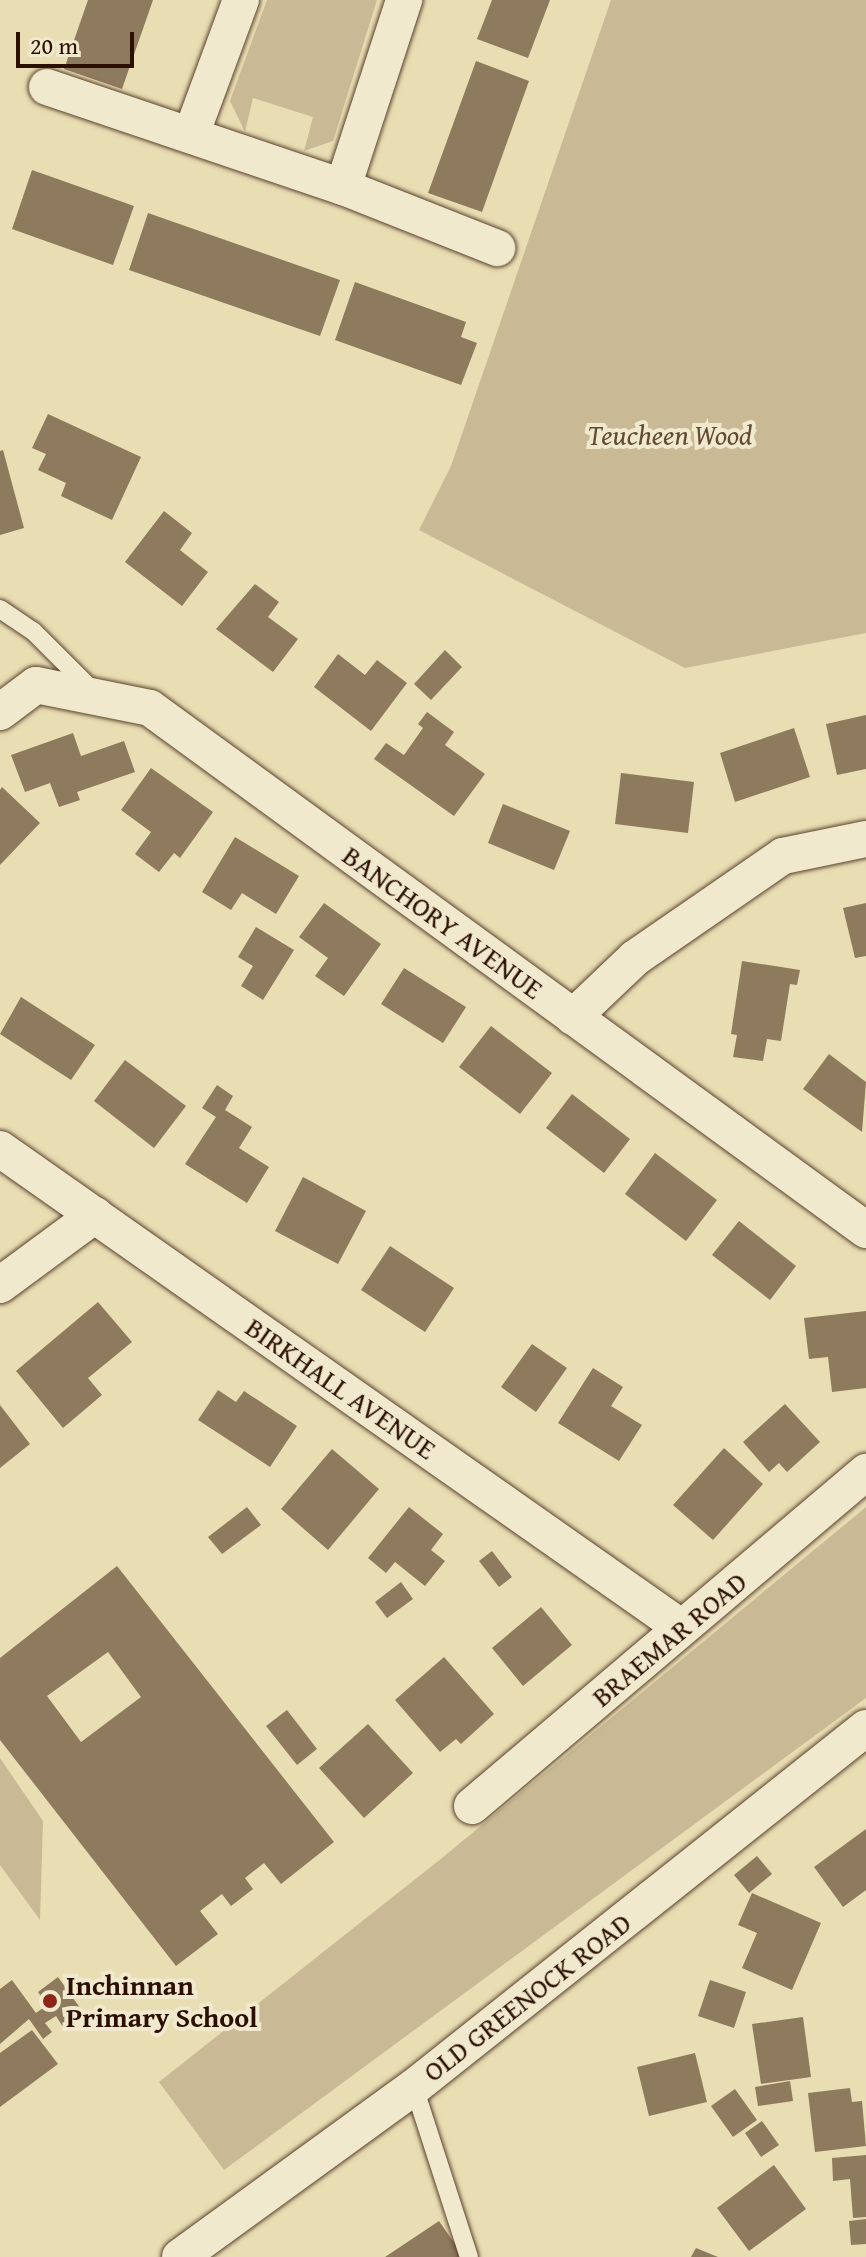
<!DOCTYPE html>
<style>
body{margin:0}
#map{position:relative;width:866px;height:2257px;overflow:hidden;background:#e9ddb3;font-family:"Gentium Book Plus",serif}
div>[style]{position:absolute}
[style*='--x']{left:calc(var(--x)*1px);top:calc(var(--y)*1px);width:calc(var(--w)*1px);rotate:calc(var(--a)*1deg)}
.green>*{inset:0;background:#c9ba95}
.building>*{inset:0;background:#8e7a5d}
.roads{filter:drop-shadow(0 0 2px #5a422d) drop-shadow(0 0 2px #5a422d)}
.service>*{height:18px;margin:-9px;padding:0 9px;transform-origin:9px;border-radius:9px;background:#f1e9ce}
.minor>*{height:36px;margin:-18px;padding:0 18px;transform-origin:18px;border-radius:18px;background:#f1e9ce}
.dots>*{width:22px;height:22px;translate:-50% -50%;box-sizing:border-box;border:4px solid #f1e9ce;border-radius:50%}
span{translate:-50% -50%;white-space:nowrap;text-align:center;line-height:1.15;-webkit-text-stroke:8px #f1e9ce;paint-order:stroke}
.park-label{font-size:28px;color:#624b34;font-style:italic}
.street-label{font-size:28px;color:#2b0f00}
.poi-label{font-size:28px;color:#2b0f00;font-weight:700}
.left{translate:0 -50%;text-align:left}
.scale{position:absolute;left:16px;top:32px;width:118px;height:36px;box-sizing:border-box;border:4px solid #2b0f00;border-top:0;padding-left:10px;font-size:24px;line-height:28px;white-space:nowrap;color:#2b0f00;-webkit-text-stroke:6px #f1e9ce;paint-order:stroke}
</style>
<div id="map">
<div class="green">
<div style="clip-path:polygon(267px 0,377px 0,333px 141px,304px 151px,313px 117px,253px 98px,245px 132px,230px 101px)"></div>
<div style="clip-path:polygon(611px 0,866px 0,866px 633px,685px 668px,419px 530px,451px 466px)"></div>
<div style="clip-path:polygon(866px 1507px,866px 1698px,224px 2170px,159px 2082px,442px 1858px)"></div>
<div style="clip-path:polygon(0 1758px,43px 1821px,40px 1920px,0 1865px)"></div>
</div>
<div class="building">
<div style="clip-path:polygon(88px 0,153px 0,122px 89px,64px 69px)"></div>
<div style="clip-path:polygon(492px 0,550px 0,528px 58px,477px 39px)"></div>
<div style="clip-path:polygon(476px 61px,529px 81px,482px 212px,428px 193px)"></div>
<div style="clip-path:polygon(32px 170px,134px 206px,113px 265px,12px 229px)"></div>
<div style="clip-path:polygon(148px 213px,340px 280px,320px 336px,129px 270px)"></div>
<div style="clip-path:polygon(355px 282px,466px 322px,461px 337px,477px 343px,461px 385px,335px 340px)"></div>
<div style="clip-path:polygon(48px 414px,141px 457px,112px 520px,61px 496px,66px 483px,38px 470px,46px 454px,32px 448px)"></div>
<div style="clip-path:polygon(3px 450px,24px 528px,0 535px,0 451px)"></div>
<div style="clip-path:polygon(164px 511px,192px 533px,180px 550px,208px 572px,182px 606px,125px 562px)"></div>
<div style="clip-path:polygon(255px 584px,279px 602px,268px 617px,298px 639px,273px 672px,216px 629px)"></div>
<div style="clip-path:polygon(445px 650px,462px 667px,431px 700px,414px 684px)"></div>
<div style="clip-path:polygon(338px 654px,365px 675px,377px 660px,407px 683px,371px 731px,314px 687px)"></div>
<div style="clip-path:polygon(427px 712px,454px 732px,445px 745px,485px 774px,454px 816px,374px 759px,386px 743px,404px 755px,423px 728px,418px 724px)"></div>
<div style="clip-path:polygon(866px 715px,866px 769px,837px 775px,826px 724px)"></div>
<div style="clip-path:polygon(794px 728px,810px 777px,735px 802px,720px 753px)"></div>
<div style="clip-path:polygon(73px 733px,81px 756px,124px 741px,135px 772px,77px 792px,80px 800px,59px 807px,50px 783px,25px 792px,11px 755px)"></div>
<div style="clip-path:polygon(151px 768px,213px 812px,180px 858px,174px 853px,159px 872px,135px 854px,151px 832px,121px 810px)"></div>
<div style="clip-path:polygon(621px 773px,694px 782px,688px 833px,615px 824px)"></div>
<div style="clip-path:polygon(2px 787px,40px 823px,0 865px,0 790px)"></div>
<div style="clip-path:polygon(503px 804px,570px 831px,554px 870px,488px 843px)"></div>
<div style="clip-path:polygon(235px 837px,299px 876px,276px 914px,242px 893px,231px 910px,202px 892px)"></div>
<div style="clip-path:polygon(324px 903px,381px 944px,344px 996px,315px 976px,328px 958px,299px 937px)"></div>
<div style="clip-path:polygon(866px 903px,866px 956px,855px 958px,843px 908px)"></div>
<div style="clip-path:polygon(256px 927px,294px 950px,263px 1000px,241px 986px,253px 966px,238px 957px)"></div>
<div style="clip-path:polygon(742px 961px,800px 970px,797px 985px,790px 984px,781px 1041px,767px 1039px,763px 1061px,733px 1057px,737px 1035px,731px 1034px)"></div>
<div style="clip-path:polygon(404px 968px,466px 1007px,443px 1043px,381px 1004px)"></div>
<div style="clip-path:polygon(21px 997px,95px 1045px,71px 1080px,0 1034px)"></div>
<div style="clip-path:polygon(491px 1026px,552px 1073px,520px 1114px,459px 1067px)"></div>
<div style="clip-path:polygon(829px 1054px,866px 1082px,862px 1132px,803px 1089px)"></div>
<div style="clip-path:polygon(125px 1060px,186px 1106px,154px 1148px,94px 1101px)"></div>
<div style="clip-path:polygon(217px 1085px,233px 1096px,225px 1110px,252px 1127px,239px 1148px,269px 1167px,247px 1203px,185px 1164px,216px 1117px,202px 1108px)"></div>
<div style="clip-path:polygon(572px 1094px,630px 1139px,604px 1173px,546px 1128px)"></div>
<div style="clip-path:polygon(655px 1153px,717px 1200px,686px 1241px,625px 1194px)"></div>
<div style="clip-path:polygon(303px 1177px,366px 1211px,338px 1264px,275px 1231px)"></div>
<div style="clip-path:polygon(739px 1221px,796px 1266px,770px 1300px,712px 1255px)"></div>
<div style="clip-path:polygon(390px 1246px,454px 1288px,425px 1332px,361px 1290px)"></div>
<div style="clip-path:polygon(98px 1302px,132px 1342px,88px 1378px,102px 1395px,63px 1428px,16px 1371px)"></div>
<div style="clip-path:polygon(866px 1311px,866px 1388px,832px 1392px,828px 1357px,809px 1359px,804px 1318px)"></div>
<div style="clip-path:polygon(532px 1344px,567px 1368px,536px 1412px,501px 1387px)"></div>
<div style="clip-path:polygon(593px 1368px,623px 1387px,611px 1406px,642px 1425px,619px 1461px,558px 1423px)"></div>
<div style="clip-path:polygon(218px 1390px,236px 1402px,244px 1391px,297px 1426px,270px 1467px,198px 1420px)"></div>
<div style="clip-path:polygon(785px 1404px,820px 1442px,787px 1472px,779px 1463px,769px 1472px,743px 1442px)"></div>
<div style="clip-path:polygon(0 1405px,30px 1444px,0 1468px)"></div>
<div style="clip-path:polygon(724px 1448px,763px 1484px,713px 1540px,673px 1505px)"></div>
<div style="clip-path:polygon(332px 1449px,379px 1489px,328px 1550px,281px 1509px)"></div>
<div style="clip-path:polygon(247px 1507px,261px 1525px,222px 1554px,208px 1537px)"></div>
<div style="clip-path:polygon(409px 1507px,443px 1534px,431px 1550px,445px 1561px,425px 1586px,395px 1562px,386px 1573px,368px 1558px)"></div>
<div style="clip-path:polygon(492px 1551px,512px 1577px,499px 1587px,479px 1561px)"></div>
<div style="clip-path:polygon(evenodd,117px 1566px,334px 1842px,281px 1884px,264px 1863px,245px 1878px,253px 1889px,231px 1906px,222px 1894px,200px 1911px,218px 1934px,176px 1966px,0 1740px,0 1658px,117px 1566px,108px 1652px,141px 1697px,81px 1742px,47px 1696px,108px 1652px)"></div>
<div style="clip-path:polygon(401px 1582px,413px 1599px,387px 1618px,375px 1602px)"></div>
<div style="clip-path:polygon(541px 1607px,572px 1645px,523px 1686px,492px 1648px)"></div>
<div style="clip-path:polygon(444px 1657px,494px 1714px,461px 1744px,456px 1739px,440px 1752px,395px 1700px)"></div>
<div style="clip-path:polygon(287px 1710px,317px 1749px,297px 1765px,266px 1726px)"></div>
<div style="clip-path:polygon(368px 1724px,413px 1773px,364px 1818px,319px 1768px)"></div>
<div style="clip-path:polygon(866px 1829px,866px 1890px,843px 1907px,814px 1867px)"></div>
<div style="clip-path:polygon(757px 1856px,772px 1874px,749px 1893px,734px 1875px)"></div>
<div style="clip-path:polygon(752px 1893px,821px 1923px,792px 1990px,742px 1968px,757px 1933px,738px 1925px)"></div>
<div style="clip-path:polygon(58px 1977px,83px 2012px,63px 2027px,56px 2016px,45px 2023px,52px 2032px,43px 2039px,29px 2019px,0 2044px,0 1989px,12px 1980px,36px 2013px,47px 2005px,38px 1992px)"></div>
<div style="clip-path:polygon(710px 1980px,746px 1992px,734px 2028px,698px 2016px)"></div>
<div style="clip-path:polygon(803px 2017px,811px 2077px,761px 2084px,752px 2024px)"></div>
<div style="clip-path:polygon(32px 2030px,58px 2064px,0 2107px,0 2053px)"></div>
<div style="clip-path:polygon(695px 2053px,707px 2102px,649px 2116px,637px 2067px)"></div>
<div style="clip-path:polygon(790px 2081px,793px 2101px,758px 2106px,755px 2087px)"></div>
<div style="clip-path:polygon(850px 2088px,852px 2102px,862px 2101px,866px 2146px,815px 2152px,808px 2093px)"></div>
<div style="clip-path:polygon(735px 2089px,757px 2120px,733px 2137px,711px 2106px)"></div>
<div style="clip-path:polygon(762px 2121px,779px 2145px,761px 2157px,745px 2133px)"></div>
<div style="clip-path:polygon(866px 2155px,866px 2217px,853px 2218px,850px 2179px,833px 2181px,832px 2158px)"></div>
<div style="clip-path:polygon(774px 2165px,806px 2209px,749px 2251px,717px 2208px)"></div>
<div style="clip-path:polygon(866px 2219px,866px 2244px,851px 2245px,849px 2221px)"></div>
<div style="clip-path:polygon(439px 2221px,464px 2257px,385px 2257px)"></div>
<div style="clip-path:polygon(696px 2248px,718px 2257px,691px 2257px)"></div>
</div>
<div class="roads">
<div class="service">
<div style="--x:0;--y:609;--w:40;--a:34"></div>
<div style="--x:33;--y:631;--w:86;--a:45"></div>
<div style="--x:414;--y:2087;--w:179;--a:72.1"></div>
</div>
<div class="minor">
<div style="--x:47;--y:87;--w:312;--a:18.7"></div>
<div style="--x:343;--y:187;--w:166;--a:21.6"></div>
<div style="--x:191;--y:135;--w:144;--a:-69.7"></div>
<div style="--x:343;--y:187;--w:197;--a:-71.9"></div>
<div style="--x:0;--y:712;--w:45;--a:-36.9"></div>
<div style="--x:36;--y:685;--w:116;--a:11.4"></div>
<div style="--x:150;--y:708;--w:886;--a:36.09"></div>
<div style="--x:573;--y:1017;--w:86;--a:-43.6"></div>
<div style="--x:635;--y:958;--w:180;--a:-34.6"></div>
<div style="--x:783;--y:856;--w:85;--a:-11.6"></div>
<div style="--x:0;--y:1149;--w:833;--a:35.08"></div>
<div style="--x:0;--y:1285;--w:118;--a:-36.4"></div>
<div style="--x:472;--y:1806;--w:517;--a:-40.29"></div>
<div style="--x:180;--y:2257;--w:289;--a:-36"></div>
<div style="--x:414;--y:2087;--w:577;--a:-38.46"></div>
</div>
</div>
<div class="dots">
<div style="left:50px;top:2001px;background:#8f2418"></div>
</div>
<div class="park-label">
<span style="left:670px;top:435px">Teucheen Wood</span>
</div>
<div class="street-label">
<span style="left:443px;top:922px;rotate:36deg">BANCHORY AVENUE</span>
<span style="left:341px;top:1388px;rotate:35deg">BIRKHALL AVENUE</span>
<span style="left:669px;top:1639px;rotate:-40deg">BRAEMAR ROAD</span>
<span style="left:527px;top:1997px;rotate:-38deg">OLD GREENOCK ROAD</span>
</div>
<div class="poi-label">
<span class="left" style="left:66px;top:2001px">Inchinnan<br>Primary School</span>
</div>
<div class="scale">20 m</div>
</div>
